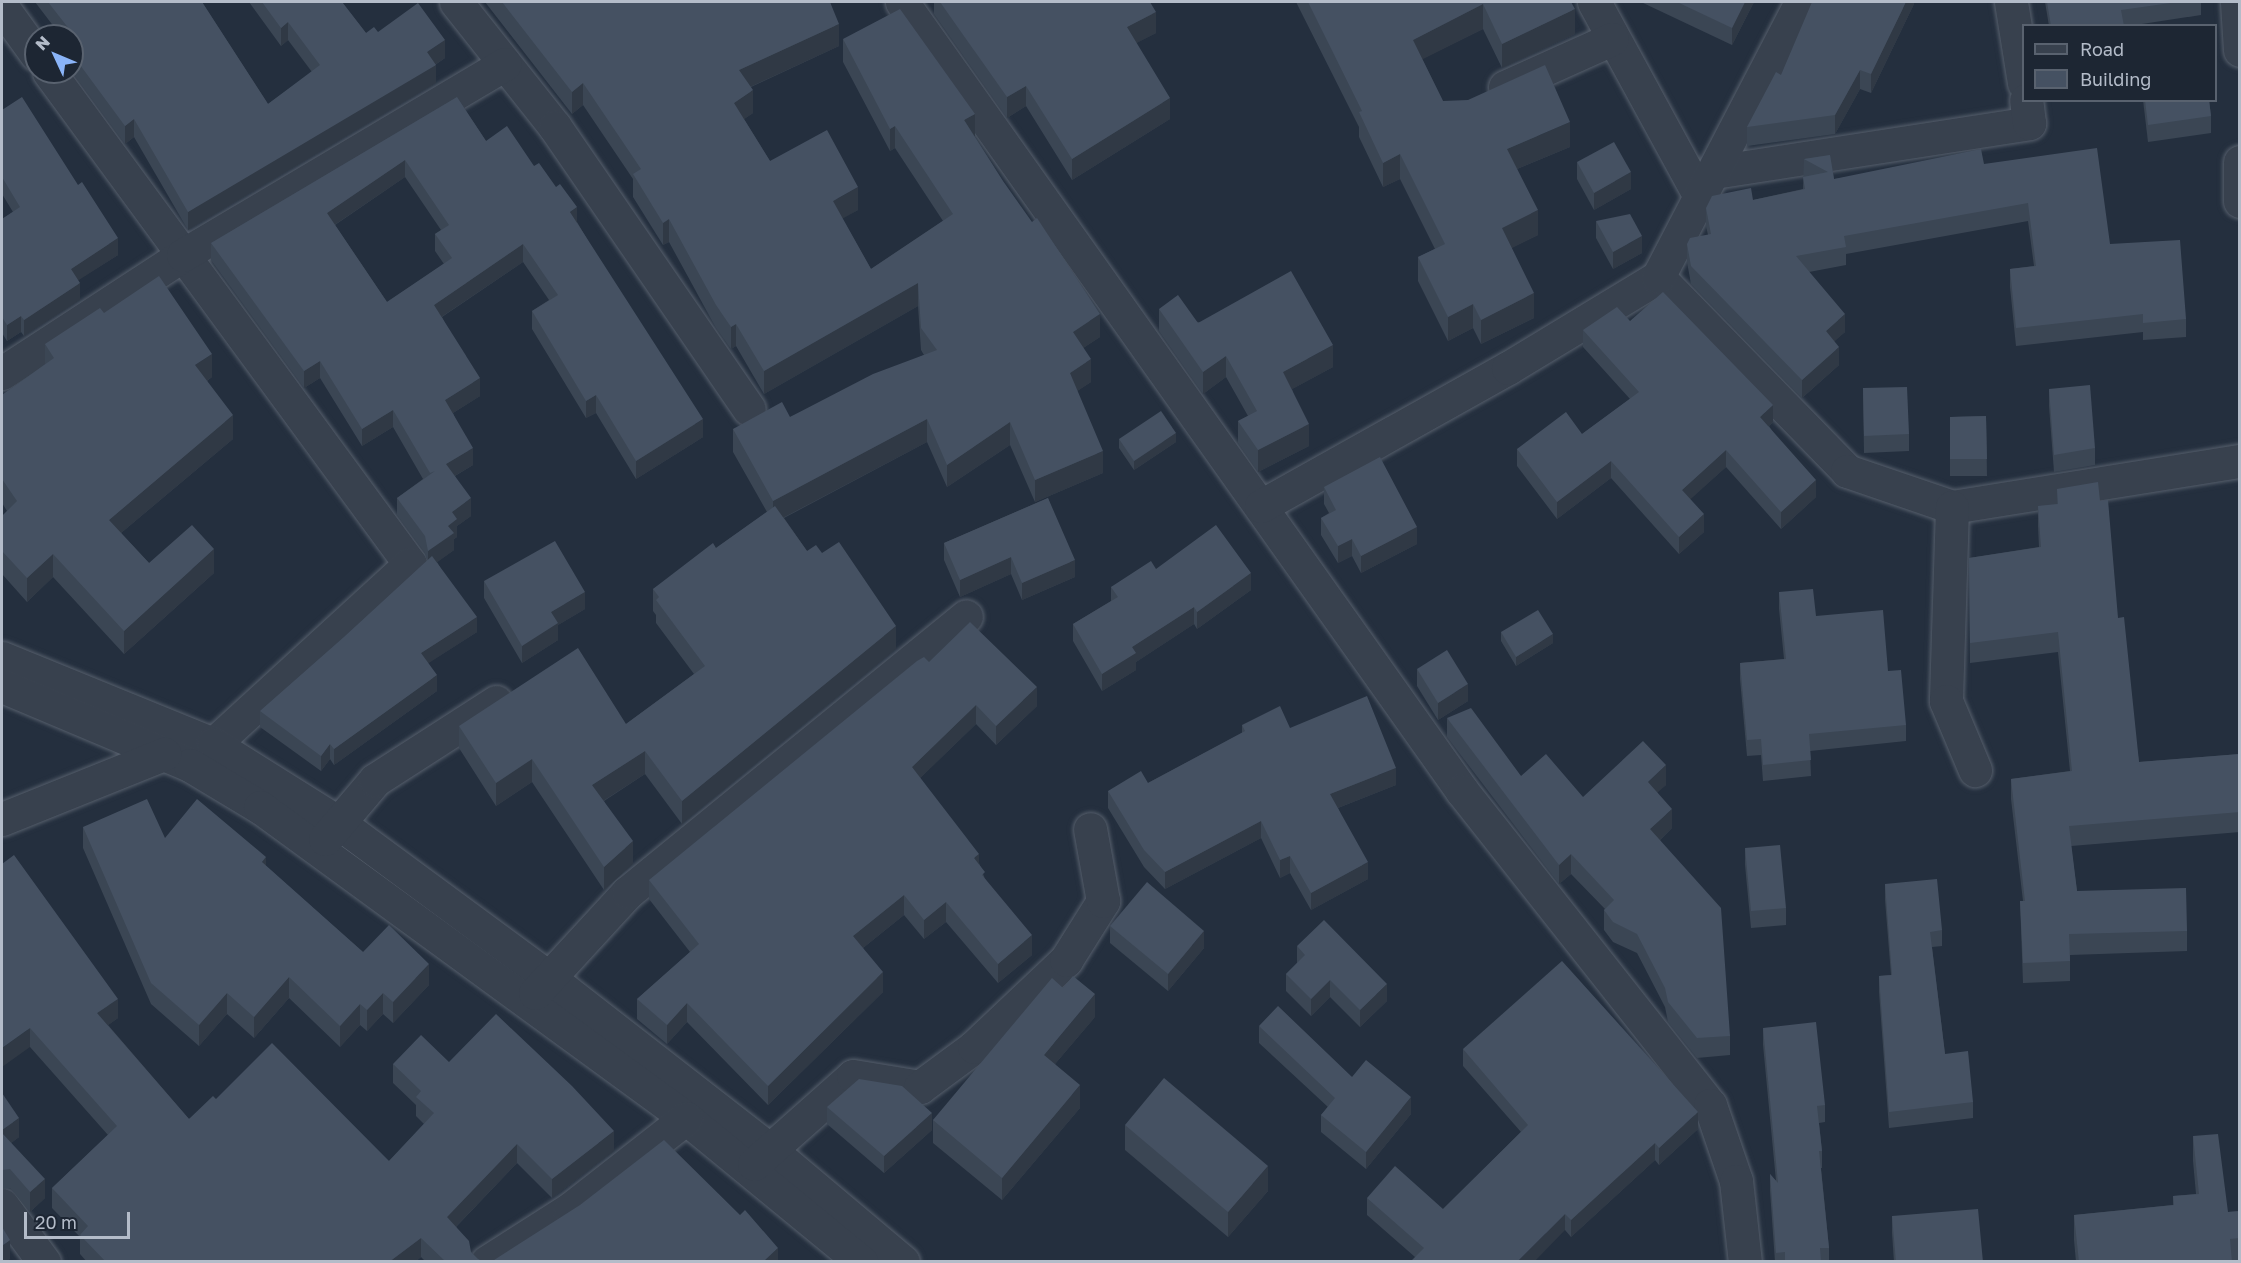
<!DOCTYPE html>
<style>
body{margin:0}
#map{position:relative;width:2241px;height:1263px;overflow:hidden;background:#242f3e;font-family:"Golos Text",sans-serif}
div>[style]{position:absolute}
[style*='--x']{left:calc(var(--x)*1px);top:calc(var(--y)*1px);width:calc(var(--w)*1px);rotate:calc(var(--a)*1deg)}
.roads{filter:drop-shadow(0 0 2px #565f6c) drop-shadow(0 0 2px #565f6c)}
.minor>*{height:33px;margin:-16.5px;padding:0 16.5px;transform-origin:16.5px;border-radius:16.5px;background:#38414e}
.wall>*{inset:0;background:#3b4654}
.shaded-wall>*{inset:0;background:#303945}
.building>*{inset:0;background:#455162}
span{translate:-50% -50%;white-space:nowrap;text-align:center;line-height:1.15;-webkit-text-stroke:4.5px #1d2633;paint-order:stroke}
.frame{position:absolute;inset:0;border:3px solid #b4bcc9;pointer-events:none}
.legend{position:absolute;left:2022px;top:24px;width:195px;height:78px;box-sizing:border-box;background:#1d2633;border:2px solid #59626f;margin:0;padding:8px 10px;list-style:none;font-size:18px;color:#b4bcc9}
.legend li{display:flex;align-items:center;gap:12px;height:30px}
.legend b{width:30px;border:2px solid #59626f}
.north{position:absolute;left:24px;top:24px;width:60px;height:60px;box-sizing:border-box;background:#1d2633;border:2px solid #59626f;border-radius:50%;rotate:314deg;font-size:16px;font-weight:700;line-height:24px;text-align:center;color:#b4bcc9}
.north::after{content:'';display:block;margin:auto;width:21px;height:27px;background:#8ab4f8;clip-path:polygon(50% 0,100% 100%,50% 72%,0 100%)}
.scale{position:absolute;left:24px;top:1212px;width:106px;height:27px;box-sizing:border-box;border:3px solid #b4bcc9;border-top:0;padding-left:8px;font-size:18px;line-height:21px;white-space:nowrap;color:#b4bcc9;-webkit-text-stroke:4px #1d2633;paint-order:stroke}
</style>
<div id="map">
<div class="roads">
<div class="minor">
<div style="--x:456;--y:2;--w:159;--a:51.6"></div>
<div style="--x:555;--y:127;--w:342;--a:55.5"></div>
<div style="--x:902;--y:2;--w:968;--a:54.63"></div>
<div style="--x:1462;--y:791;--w:400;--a:51.7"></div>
<div style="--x:1710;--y:1105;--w:80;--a:71.1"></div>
<div style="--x:1736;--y:1181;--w:81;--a:83.7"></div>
<div style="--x:1594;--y:2;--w:223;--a:61.4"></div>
<div style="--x:2011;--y:2;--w:82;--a:80.9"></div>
<div style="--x:2237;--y:2;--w:48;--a:86.4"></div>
<div style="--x:2;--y:7;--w:58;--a:54.1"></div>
<div style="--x:49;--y:72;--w:610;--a:53.73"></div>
<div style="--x:410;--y:564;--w:289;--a:137.5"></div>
<div style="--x:1505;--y:87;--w:117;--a:-24.2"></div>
<div style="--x:2240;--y:162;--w:39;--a:90"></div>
<div style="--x:1714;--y:172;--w:319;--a:-8.8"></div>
<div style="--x:2029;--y:123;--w:23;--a:-97"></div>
<div style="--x:1658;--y:277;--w:271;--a:45.7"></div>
<div style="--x:1847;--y:471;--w:111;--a:18.9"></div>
<div style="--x:1952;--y:507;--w:292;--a:-9.1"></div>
<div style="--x:2;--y:373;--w:216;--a:-33.1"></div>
<div style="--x:183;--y:255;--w:374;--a:-30.7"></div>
<div style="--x:1261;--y:506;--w:283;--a:-29.2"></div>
<div style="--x:1508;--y:368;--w:175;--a:-31.2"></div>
<div style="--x:1658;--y:277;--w:310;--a:-62.5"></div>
<div style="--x:1952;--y:507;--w:194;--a:91.8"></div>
<div style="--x:1946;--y:701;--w:75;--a:67.2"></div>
<div style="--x:2;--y:658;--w:228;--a:22.2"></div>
<div style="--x:213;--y:744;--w:149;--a:32.1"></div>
<div style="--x:339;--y:823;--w:261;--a:36.4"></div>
<div style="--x:549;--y:978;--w:279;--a:37.9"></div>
<div style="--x:769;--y:1149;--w:175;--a:40.1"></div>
<div style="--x:2;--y:686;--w:204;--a:22.8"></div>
<div style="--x:190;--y:765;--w:82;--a:31"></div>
<div style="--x:260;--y:807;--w:527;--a:36.13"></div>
<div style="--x:686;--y:1118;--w:227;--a:39.4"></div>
<div style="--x:2;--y:819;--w:175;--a:-21.9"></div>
<div style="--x:325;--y:839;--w:77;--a:-49.7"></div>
<div style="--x:375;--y:780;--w:144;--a:-32.8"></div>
<div style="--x:535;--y:993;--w:137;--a:-47.4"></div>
<div style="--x:628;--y:892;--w:436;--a:-39.2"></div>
<div style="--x:754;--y:1164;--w:132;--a:-41.6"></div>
<div style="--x:853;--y:1076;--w:68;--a:9.3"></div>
<div style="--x:920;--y:1087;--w:67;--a:-36.5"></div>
<div style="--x:974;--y:1047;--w:127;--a:-43.4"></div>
<div style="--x:1066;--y:960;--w:70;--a:-57.9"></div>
<div style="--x:1103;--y:901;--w:73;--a:-100.2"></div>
<div style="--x:2;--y:1205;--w:71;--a:53.6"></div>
<div style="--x:487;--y:1262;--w:98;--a:-32.6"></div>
<div style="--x:570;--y:1209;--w:147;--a:-38.1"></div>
</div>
</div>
<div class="wall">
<div style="clip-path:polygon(35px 2px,202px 2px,268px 104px,312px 72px,288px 40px,281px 46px,249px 2px,342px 2px,366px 33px,378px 32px,445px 58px,435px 65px,436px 83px,188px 230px,134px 137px,125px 144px,72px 72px,72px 36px,61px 36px)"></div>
<div style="clip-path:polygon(485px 2px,830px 2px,839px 46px,751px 87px,753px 113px,744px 119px,770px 161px,858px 210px,842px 218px,871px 269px,943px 221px,895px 148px,890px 151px,843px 62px,843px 39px,975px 137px,1100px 337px,1083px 348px,1091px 382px,1077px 391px,1103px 473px,1035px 502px,1010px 445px,947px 487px,927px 442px,784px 518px,807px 551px,896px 649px,682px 824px,645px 774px,604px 801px,633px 864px,604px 890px,532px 782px,496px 806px,459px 748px,459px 726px,626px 724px,694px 674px,656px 623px,656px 615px,653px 611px,653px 589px,716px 548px,767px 512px,733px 452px,733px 429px,790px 417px,924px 355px,921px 350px,918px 306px,764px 394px,736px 346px,731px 349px,716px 328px,669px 242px,663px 245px,633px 197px,633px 179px,583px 105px,572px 114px)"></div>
<div style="clip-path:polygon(934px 2px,1150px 2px,1156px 33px,1136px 43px,1170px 119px,1072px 180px,1026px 106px,1007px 118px,934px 14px)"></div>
<div style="clip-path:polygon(1296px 2px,1571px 2px,1575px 34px,1502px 68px,1483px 29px,1422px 59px,1443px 101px,1570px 147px,1517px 169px,1538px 235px,1511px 248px,1534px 318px,1481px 344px,1473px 328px,1448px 341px,1418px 281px,1418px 257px,1435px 249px,1400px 179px,1383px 187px,1359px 137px,1359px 127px)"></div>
<div style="clip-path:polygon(1641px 2px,1754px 2px,1732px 45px)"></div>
<div style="clip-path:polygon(1914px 2px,1914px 4px,1871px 93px,1860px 89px,1835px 134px,1747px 146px,1747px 127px,1781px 75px)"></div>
<div style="clip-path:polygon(2045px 2px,2201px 2px,2201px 15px,2129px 26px,2049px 26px)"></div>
<div style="clip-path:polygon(evenodd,457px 97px,486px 141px,534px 166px,577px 222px,703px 437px,636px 479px,596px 413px,586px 418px,532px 329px,532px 311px,549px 300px,523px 262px,442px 317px,480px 396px,453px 413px,473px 465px,455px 476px,471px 516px,457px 526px,457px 537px,454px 539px,454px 550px,437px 562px,477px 632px,428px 663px,437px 691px,334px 765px,330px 759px,321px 771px,260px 727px,260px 711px,344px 637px,427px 561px,425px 553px,397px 515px,397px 498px,423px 479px,393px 427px,362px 446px,320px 378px,304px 388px,211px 260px,211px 243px,457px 97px,405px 177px,441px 230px,435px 234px,435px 251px,444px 264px,387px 302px,335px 225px,405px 177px)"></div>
<div style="clip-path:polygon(2143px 100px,2209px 100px,2211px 116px,2211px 133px,2148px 142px)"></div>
<div style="clip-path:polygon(2px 110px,118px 255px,78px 280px,80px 300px,24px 336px,21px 332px,7px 341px,2px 333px,2px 219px,13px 212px,2px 194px)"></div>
<div style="clip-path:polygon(1830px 155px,1834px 179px,1984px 164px,2110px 244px,2186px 319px,2186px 337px,2143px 340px,2143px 332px,2016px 346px,2010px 287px,2010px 269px,2034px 266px,2028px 221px,1846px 254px,1846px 265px,1809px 272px,1845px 332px,1834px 341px,1839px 365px,1802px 398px,1691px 284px,1687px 262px,1687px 244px,1708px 235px,1706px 226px,1706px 208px,1753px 200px,1803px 189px,1804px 159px)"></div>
<div style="clip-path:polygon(1577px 162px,1631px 189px,1594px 210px,1577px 179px)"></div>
<div style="clip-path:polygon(1596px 221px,1642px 253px,1613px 269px,1596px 238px)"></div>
<div style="clip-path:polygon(1159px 309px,1333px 367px,1292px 389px,1309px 446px,1258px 472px,1238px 443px,1238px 421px,1248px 416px,1226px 377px,1203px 394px,1159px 331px)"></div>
<div style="clip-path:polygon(104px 313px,212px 377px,207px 381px,233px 439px,121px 533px,149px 563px,214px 573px,124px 654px,53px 577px,27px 602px,2px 574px,2px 516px,7px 511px,2px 503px,2px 395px,45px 364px,45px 344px)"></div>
<div style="clip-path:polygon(1630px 321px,1773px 422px,1769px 426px,1816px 497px,1781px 529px,1726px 467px,1690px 499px,1704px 532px,1679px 554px,1611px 478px,1557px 519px,1517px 466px,1517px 449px,1582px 434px,1630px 399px,1583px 347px,1583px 330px)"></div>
<div style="clip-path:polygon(1863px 388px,1909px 434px,1909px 451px,1864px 453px)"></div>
<div style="clip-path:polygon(2049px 389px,2095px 448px,2095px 465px,2054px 472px,2049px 406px)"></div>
<div style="clip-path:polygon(1986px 416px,1987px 476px,1950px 476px,1950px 417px)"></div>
<div style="clip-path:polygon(1119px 439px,1176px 442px,1134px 470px,1119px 448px)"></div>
<div style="clip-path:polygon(1324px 487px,1417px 544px,1361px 573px,1352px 556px,1338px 563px,1321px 535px,1321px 518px,1329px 513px,1324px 504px)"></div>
<div style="clip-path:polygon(2057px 489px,2100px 501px,2139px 762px,2240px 754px,2240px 832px,2071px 846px,2077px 891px,2187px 931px,2187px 951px,2070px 955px,2070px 981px,2023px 983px,2020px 901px,2023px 901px,2011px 799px,2011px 779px,2070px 771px,2058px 652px,1970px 663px,1969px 558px,2039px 547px,2038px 526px,2038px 506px,2057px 504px)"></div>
<div style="clip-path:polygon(1048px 498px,1075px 577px,1022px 600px,1011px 574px,960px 597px,944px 560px,944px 543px)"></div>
<div style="clip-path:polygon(1156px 569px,1251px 590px,1197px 629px,1194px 624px,1136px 662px,1136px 670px,1102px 691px,1073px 641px,1073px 624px,1111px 601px,1111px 587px)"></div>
<div style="clip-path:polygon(484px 581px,585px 609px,558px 625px,558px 640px,522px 663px,484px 598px)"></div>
<div style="clip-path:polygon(1779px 592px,1816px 616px,1888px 671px,1906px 725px,1906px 741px,1810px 751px,1811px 776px,1763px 781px,1761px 755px,1747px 756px,1740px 679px,1740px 663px,1784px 659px,1779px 609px)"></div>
<div style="clip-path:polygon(1501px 632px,1553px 643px,1516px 666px,1501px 641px)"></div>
<div style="clip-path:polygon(929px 662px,1037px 706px,996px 745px,976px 724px,920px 778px,979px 863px,985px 879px,1032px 955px,998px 983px,946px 922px,924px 939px,904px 915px,863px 948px,883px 992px,768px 1105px,687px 1022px,667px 1044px,637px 1019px,637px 999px,690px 952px,649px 899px,649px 880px)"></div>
<div style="clip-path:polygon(1417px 669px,1468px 701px,1438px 720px,1417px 686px)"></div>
<div style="clip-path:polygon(1447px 718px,1521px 776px,1583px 797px,1666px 785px,1657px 792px,1672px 828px,1660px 840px,1730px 1036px,1730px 1055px,1697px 1058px,1668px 1022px,1665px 1007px,1637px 953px,1613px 942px,1604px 930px,1604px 910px,1605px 909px,1571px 874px,1559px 884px,1447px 737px)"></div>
<div style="clip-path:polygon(1242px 725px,1290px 728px,1396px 785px,1338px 808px,1368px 879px,1311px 910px,1290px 873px,1280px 878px,1261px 838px,1165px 889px,1144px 867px,1108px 808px,1108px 791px,1148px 783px,1242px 733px)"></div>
<div style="clip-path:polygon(83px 827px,165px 838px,266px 866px,363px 952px,429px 985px,393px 1023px,383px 1014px,367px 1031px,360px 1025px,340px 1047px,289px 998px,254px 1038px,227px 1014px,199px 1046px,151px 1004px,83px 848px)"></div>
<div style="clip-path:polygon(1745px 848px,1786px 908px,1786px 925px,1751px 928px,1745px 865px)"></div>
<div style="clip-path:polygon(2px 864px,118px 1018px,108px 1025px,189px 1119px,216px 1099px,389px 1161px,424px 1124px,416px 1116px,416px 1105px,393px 1083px,393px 1064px,449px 1062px,614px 1151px,552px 1198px,517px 1163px,456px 1227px,471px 1252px,478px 1259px,484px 1262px,426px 1262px,421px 1257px,415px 1262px,87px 1262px,80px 1254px,80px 1237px,52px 1208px,52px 1188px,108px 1135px,30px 1047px)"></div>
<div style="clip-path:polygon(1885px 884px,1942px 930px,1942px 946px,1932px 947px,1945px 1054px,1973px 1102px,1973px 1118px,1889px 1128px,1879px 992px,1879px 976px,1891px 975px,1885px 900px)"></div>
<div style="clip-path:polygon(1110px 926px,1204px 948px,1168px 991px,1110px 943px)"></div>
<div style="clip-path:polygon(1297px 946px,1387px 1001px,1360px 1027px,1330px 997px,1311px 1016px,1286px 991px,1286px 974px,1297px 963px)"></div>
<div style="clip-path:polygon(1095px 1017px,1055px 1064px,1080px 1108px,1002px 1200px,933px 1143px,933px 1120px)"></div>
<div style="clip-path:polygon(1259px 1026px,1352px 1077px,1411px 1114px,1366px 1169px,1321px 1132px,1321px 1115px,1328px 1107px,1259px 1043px)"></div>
<div style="clip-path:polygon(1763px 1028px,1825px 1105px,1825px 1122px,1819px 1123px,1822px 1151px,1822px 1168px,1821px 1168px,1829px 1248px,1829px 1262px,1775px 1262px,1770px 1191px,1770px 1174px,1776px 1181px,1763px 1045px)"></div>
<div style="clip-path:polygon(1463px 1049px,1698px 1129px,1659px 1165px,1655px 1160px,1571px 1237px,1565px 1230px,1415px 1257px,1367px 1215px,1367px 1198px,1443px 1209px,1521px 1132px,1463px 1066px)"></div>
<div style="clip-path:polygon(2px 1078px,3px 1095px,19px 1137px,11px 1143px,45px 1198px,30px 1212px,10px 1188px,2px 1189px)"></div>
<div style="clip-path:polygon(827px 1107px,932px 1130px,884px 1173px,827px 1124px)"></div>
<div style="clip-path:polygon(1125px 1125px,1268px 1191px,1228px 1237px,1125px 1150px)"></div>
<div style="clip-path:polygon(2193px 1136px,2228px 1212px,2240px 1211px,2240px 1262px,2076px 1262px,2074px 1240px,2074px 1215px,2173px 1205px,2173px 1196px,2196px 1194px,2193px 1161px)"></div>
<div style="clip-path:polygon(1892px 1216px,1983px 1262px,1894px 1262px,1892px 1233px)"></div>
</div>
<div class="shaded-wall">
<div style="clip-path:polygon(1745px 2px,1754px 2px,1732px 45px,1732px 28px)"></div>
<div style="clip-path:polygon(1906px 2px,1914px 2px,1914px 4px,1871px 93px,1871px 74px)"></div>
<div style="clip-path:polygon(1483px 4px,1483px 29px,1413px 64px,1413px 40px)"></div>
<div style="clip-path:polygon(1575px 9px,1575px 34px,1502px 68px,1502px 44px)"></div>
<div style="clip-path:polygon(1156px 12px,1156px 33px,1127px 48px,1127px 27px)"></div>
<div style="clip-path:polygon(288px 22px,288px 40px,281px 46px,281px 28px)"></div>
<div style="clip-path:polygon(839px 24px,839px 46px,739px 92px,739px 70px)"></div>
<div style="clip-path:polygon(445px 40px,445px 58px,430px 68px,436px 65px,436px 83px,188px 230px,188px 212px,427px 52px)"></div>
<div style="clip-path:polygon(1860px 70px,1860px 89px,1835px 134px,1835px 115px)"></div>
<div style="clip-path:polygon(583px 83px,583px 105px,572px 114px,572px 92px)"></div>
<div style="clip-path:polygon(1026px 86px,1026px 106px,1007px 118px,1007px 97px)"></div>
<div style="clip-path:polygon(753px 90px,753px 113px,734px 126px,734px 103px)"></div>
<div style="clip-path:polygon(1170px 98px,1170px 119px,1072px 180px,1072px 159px)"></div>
<div style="clip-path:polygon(975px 114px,975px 137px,964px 120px)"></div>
<div style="clip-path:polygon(134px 119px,134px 137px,125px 144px,125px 126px)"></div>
<div style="clip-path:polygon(1570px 122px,1570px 147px,1507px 173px,1507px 149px)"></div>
<div style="clip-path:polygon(895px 126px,895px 148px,890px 151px,890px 129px)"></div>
<div style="clip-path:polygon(1400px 154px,1400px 179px,1383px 187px,1383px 163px)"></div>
<div style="clip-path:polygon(405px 160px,405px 177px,327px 230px,327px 213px)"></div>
<div style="clip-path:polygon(1631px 172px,1631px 189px,1594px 210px,1594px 193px)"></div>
<div style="clip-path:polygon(858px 187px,858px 210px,833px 224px,833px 201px)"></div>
<div style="clip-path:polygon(577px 207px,577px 225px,570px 212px)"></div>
<div style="clip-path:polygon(1538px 210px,1538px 235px,1502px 253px,1502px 228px)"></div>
<div style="clip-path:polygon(669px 219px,669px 242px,663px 245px,663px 223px)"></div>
<div style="clip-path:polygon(1642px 236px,1642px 253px,1613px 269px,1613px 252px)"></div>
<div style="clip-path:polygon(118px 238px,118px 255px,71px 285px,71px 269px)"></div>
<div style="clip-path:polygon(523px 244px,523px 262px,434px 322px,434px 305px)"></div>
<div style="clip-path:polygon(80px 283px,80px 300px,24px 336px,24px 320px)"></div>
<div style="clip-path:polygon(918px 283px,918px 306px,764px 394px,764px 371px)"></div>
<div style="clip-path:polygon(1534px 293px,1534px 318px,1481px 344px,1481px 320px)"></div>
<div style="clip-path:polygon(1473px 304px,1473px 328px,1448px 341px,1448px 317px)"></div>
<div style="clip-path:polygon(1100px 314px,1100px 337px,1073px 355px,1073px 332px)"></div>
<div style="clip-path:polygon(1845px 314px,1845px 332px,1826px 349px,1826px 331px)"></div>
<div style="clip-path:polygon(21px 316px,21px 332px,7px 341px,7px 325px)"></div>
<div style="clip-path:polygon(736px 324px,736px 346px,731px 349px,731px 327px)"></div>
<div style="clip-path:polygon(1333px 345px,1333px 367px,1283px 394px,1283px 372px)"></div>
<div style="clip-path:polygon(1839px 347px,1839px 365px,1802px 398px,1802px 380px)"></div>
<div style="clip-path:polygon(212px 354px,212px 377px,195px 389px,195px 365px)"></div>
<div style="clip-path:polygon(1226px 356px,1226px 377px,1203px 394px,1203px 372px)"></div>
<div style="clip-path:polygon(1091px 359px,1091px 382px,1070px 396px,1070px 373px)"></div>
<div style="clip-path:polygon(320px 361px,320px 378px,304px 388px,304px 371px)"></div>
<div style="clip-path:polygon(480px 378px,480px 396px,445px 418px,445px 400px)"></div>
<div style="clip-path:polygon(596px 395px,596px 413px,586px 418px,586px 401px)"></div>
<div style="clip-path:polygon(1773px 405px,1773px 422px,1760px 434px,1760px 417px)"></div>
<div style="clip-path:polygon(393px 410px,393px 427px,362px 446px,362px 429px)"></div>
<div style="clip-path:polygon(233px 415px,233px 439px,109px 543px,109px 520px)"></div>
<div style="clip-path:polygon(703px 419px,703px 437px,636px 479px,636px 461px)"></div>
<div style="clip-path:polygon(927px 419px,927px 442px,773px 523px,773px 501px)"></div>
<div style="clip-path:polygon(1010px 422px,1010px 445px,947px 487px,947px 465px)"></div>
<div style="clip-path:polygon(1309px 424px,1309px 446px,1258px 472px,1258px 450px)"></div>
<div style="clip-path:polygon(1176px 433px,1176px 442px,1134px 470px,1134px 461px)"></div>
<div style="clip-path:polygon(473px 448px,473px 465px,446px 481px,446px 464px)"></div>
<div style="clip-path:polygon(1726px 450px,1726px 467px,1682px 507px,1682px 490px)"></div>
<div style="clip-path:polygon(1103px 451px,1103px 473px,1035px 502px,1035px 480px)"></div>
<div style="clip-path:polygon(1611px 461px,1611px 478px,1557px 519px,1557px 502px)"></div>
<div style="clip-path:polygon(1816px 480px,1816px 497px,1781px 529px,1781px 512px)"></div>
<div style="clip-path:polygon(471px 498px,471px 516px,457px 526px,457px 537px,454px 539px,454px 550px,428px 569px,428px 551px,448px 526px,452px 512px)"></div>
<div style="clip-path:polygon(1704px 514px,1704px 532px,1679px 554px,1679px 537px)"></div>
<div style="clip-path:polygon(1417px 527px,1417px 544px,1361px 573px,1361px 556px)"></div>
<div style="clip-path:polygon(1352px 539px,1352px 556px,1338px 563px,1338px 546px)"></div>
<div style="clip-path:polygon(214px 549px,214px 573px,124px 654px,124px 631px)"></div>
<div style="clip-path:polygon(53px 554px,53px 577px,27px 602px,27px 578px)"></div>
<div style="clip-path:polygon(1011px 557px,1011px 574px,960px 597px,960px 580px)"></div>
<div style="clip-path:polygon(1075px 560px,1075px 577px,1022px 600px,1022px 583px)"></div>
<div style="clip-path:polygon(1251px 573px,1251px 590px,1197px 629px,1197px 612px)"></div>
<div style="clip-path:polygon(585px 592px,585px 609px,558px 625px,558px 640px,522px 663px,522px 646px,551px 612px)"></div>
<div style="clip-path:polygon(1194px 607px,1194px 624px,1136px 662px,1136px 670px,1102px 691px,1102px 674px,1132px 647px)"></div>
<div style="clip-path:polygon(477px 617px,477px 632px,421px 668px,421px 653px)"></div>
<div style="clip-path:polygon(896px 626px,896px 649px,682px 824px,682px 801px)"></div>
<div style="clip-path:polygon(1553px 634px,1553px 643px,1516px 666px,1516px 657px)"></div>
<div style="clip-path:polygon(437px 675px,437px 691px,334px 765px,334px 749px)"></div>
<div style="clip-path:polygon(1468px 684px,1468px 701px,1438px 720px,1438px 703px)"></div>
<div style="clip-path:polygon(1037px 687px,1037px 706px,996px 745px,996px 726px)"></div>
<div style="clip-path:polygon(976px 705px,976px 724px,912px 786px,912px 767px)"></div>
<div style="clip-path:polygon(330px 744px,330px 759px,321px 771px,321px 756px)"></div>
<div style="clip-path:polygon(645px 751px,645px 774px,592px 808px,592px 785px)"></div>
<div style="clip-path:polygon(532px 759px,532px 782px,496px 806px,496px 783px)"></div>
<div style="clip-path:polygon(1666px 765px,1666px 785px,1648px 801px,1648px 782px)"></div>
<div style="clip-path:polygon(1396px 768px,1396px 785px,1330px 811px,1330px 794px)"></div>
<div style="clip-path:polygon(1672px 809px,1672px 828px,1650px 849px,1650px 829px)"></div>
<div style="clip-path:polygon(1261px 821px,1261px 838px,1165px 889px,1165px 872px)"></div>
<div style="clip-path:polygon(633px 841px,633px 864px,604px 890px,604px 867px)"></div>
<div style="clip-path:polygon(979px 854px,979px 873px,974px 858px)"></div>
<div style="clip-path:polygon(1571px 854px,1571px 874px,1559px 884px,1559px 865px)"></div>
<div style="clip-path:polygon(1290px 856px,1290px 873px,1280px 878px,1280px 860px)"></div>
<div style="clip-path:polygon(266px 857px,266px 878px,262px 862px)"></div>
<div style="clip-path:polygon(1368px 862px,1368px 879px,1311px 910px,1311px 893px)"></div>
<div style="clip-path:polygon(904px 895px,904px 915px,853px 956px,853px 936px)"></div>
<div style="clip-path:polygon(946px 902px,946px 922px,924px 939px,924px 920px)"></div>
<div style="clip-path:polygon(1204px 931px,1204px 948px,1168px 991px,1168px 974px)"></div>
<div style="clip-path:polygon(1032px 935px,1032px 955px,998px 983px,998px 964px)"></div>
<div style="clip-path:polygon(429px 964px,429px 985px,393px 1023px,393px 1002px)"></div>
<div style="clip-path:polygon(883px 972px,883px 992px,768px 1105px,768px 1086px)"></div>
<div style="clip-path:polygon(289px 977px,289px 998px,254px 1038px,254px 1017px)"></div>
<div style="clip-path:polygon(1330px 980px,1330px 997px,1311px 1016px,1311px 999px)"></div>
<div style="clip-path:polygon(1387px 984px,1387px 1001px,1360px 1027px,1360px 1010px)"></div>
<div style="clip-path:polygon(227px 993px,227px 1014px,199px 1046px,199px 1025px)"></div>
<div style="clip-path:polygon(383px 993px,383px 1014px,367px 1031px,367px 1010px)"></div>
<div style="clip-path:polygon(1095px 994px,1095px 1017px,1044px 1077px,1044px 1055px)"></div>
<div style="clip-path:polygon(118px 999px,118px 1018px,97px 1033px,97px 1013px)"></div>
<div style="clip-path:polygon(687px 1003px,687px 1022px,667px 1044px,667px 1025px)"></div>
<div style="clip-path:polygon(360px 1004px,360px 1025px,340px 1047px,340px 1026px)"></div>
<div style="clip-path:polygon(30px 1028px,30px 1047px,2px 1067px,2px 1048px)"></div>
<div style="clip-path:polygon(3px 1079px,3px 1099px,2px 1100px,2px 1080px)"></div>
<div style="clip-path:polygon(1080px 1085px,1080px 1108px,1002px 1200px,1002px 1178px)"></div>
<div style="clip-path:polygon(1411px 1097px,1411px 1114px,1366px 1169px,1366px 1152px)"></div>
<div style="clip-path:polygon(1698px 1112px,1698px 1129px,1659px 1165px,1659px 1148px)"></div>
<div style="clip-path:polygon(932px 1113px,932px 1130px,884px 1173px,884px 1156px)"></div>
<div style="clip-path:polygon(19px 1118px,19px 1137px,2px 1150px,2px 1130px)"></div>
<div style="clip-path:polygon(614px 1131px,614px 1151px,552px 1198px,552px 1179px)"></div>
<div style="clip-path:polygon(1655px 1143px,1655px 1160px,1571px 1237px,1571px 1220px)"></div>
<div style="clip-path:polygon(517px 1144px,517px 1163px,447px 1236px,447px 1217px)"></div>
<div style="clip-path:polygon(1268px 1166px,1268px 1191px,1228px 1237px,1228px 1212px)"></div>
<div style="clip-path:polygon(45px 1179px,45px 1198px,30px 1212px,30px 1192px)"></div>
<div style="clip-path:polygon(1565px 1214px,1565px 1230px,1534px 1262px,1517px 1262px)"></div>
<div style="clip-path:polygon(421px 1238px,421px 1257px,415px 1262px,389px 1262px)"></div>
<div style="clip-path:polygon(10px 1240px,10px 1259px,7px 1262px,2px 1262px,2px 1246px)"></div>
<div style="clip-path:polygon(778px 1248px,778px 1262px,763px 1262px)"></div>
</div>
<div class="building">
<div style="clip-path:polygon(48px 2px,202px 2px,268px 104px,320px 65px,288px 22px,281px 28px,262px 2px,342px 2px,366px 33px,374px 27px,378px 32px,418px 3px,445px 40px,427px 52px,436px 65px,188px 212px,134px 119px,125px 126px,72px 54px,72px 43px,77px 39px)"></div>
<div style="clip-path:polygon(502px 2px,830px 2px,839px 24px,739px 70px,753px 90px,734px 103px,770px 161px,827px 130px,858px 187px,833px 201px,871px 269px,953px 214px,895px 126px,890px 129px,843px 39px,900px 9px,975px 114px,964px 120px,1003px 181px,1032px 222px,1037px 218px,1100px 314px,1073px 332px,1091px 359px,1070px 373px,1103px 451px,1035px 480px,1010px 422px,947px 465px,927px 419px,773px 501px,733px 429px,782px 402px,790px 417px,873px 374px,937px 350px,921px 328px,918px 283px,764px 371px,736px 324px,731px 327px,716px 305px,669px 219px,663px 223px,633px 174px,641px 169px,583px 83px,572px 92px)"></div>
<div style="clip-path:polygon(940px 2px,1150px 2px,1156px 12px,1127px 27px,1170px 98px,1072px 159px,1026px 86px,1007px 97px)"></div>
<div style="clip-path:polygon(1308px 2px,1571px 2px,1575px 9px,1502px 44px,1483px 4px,1413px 40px,1443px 101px,1468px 100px,1545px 65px,1570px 122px,1507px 149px,1538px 210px,1502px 228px,1534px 293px,1481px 320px,1473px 304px,1448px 317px,1418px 257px,1445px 244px,1400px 154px,1383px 163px,1359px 112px,1362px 111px)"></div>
<div style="clip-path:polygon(1677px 2px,1745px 2px,1732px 28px)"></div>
<div style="clip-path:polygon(1812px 2px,1906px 2px,1871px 74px,1860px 70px,1835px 115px,1747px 127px,1776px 72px,1781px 75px)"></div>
<div style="clip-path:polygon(2047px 2px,2178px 2px,2121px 10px,2124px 26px,2051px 26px)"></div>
<div style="clip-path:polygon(22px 97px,78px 185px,82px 182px,118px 238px,71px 269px,80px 283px,24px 320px,21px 316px,7px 325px,2px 317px,2px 219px,20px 207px,2px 177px,2px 110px)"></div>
<div style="clip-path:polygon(evenodd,457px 97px,486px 141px,507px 126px,534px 166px,539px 163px,556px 187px,560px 184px,577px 207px,570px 212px,703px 419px,636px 461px,596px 395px,586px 401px,532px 311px,558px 295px,523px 244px,434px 305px,480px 378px,445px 400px,473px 448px,446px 464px,471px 498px,452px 512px,457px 519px,448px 526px,454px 533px,428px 551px,425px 536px,397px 498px,435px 471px,430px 473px,393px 410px,362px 429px,320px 361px,304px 371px,211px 243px,457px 97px,405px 160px,449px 225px,435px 234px,452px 258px,387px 302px,327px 213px,405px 160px)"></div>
<div style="clip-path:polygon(2145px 100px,2209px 100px,2211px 116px,2148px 125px)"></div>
<div style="clip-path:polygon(1614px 142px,1631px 172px,1594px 193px,1577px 162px)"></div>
<div style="clip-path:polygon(2097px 148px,2110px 244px,2180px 240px,2186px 319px,2143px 323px,2143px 314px,2016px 328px,2010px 269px,2036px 266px,2028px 203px,1844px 236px,1846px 247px,1796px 256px,1845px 314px,1826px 331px,1839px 347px,1802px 380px,1691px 266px,1687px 244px,1690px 238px,1711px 234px,1706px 208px,1712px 196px,1751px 188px,1753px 200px,1805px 189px,1803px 177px,1828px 172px,1804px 159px,1830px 155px,1834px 179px,1981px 149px,1984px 164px)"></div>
<div style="clip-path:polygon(1630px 214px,1642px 236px,1613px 252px,1596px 221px)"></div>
<div style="clip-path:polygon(1291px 271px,1333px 345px,1283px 372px,1309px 424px,1258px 450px,1238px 421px,1257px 411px,1226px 356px,1203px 372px,1159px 309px,1178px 295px,1198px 323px)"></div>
<div style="clip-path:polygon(159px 276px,212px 354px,195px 365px,233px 415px,109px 520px,149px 563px,192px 525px,214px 549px,124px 631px,53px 554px,27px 578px,2px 551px,2px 516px,17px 501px,2px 479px,2px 395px,54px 358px,45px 344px,100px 308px,104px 313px)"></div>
<div style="clip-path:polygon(1663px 292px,1773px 405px,1760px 417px,1816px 480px,1781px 512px,1726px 450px,1682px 490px,1704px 514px,1679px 537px,1611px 461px,1557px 502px,1517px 449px,1566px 412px,1582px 434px,1639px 392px,1583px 330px,1617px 307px,1630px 321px)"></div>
<div style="clip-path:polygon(2090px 385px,2095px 448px,2054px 455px,2049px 389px)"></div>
<div style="clip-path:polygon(1907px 387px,1909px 434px,1864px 436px,1863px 388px)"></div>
<div style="clip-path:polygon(1161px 411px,1176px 433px,1134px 461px,1119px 439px)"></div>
<div style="clip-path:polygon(1986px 416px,1987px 459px,1950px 459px,1950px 417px)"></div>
<div style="clip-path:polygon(1380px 457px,1417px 527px,1361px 556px,1352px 539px,1338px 546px,1321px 518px,1336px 510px,1324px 487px)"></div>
<div style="clip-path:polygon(2098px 482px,2100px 501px,2108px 500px,2118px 618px,2124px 617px,2139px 762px,2240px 754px,2240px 812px,2069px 826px,2077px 891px,2186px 888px,2187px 931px,2069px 934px,2070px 961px,2023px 963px,2020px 901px,2025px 901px,2011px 779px,2072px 771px,2058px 632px,1970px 643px,1969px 558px,2041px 547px,2038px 506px,2058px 504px,2057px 489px)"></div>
<div style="clip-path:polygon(1048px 498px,1075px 560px,1022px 583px,1011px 557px,960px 580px,944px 543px)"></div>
<div style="clip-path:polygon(775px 506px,807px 551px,816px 545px,822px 553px,839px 542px,896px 626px,682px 801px,645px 751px,592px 785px,633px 841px,604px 867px,532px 759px,496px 783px,459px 726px,578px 648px,626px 724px,705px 666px,656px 600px,659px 597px,653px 589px,713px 543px,716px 548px)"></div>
<div style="clip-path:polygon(1216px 525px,1251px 573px,1197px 612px,1194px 607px,1132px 647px,1136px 653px,1102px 674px,1073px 624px,1118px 597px,1111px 587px,1151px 561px,1156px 569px)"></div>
<div style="clip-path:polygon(555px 541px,585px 592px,551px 612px,558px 623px,522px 646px,484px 581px)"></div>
<div style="clip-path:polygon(432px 556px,477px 617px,421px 653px,437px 675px,334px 749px,330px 744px,321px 756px,260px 711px,344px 637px)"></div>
<div style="clip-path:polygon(1813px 589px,1816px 616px,1883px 610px,1888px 671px,1901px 670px,1906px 725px,1809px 734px,1811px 760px,1763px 765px,1761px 739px,1747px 740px,1740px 663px,1786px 659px,1779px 592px)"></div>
<div style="clip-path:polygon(1538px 610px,1553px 634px,1516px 657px,1501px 632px)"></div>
<div style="clip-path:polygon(970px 622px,1037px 687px,996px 726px,976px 705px,912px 767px,979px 854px,974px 858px,985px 872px,982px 875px,1032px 935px,998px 964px,946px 902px,924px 920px,904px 895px,853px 936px,883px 972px,768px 1086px,687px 1003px,667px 1025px,637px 999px,699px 944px,649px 880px,917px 661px,924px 657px,929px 662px)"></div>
<div style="clip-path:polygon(1447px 650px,1468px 684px,1438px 703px,1417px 669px)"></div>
<div style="clip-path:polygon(1367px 696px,1396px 768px,1330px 794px,1368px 862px,1311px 893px,1290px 856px,1280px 860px,1261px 821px,1165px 872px,1144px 850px,1108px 791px,1141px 771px,1148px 783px,1245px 731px,1242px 725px,1280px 706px,1290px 728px)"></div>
<div style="clip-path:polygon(1471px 708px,1521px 776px,1546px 754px,1583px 797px,1643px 741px,1666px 765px,1648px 782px,1672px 809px,1650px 829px,1721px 908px,1730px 1036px,1697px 1038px,1668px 1002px,1665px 988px,1637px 934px,1613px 922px,1604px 910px,1614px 900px,1571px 854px,1559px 865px,1447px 718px)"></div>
<div style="clip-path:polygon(147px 799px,165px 838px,197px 799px,266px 857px,262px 862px,363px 952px,389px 925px,429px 964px,393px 1002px,383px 993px,367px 1010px,360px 1004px,340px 1026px,289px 977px,254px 1017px,227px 993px,199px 1025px,151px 983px,83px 827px)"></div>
<div style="clip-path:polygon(1780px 845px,1786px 908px,1751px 911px,1745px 848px)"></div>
<div style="clip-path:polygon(14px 855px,118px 999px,97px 1013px,189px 1119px,213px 1096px,216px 1099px,272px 1043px,389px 1161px,434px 1113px,416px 1097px,421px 1091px,393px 1064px,421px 1035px,449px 1062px,496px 1014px,572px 1086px,614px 1131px,552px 1179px,517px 1144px,447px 1217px,469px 1241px,471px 1252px,478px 1259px,484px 1262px,446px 1262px,421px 1238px,389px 1262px,106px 1262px,80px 1235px,88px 1226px,52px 1188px,117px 1126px,30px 1028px,2px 1048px,2px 864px)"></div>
<div style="clip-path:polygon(1937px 879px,1942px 930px,1930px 932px,1945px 1054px,1968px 1051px,1973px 1102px,1889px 1112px,1879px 976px,1892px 975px,1885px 884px)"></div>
<div style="clip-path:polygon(1147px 882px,1204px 931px,1168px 974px,1110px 926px)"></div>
<div style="clip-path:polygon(1324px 920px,1387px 984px,1360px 1010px,1330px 980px,1311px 999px,1286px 974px,1305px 955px,1297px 946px)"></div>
<div style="clip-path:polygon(1562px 961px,1698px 1112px,1659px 1148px,1655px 1143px,1571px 1220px,1565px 1214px,1517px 1262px,1410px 1262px,1424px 1248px,1367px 1198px,1395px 1166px,1443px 1209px,1528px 1125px,1463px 1049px)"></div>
<div style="clip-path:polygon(1073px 976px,1095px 994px,1044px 1055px,1080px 1085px,1002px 1178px,933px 1120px,1052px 978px,1063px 988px)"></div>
<div style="clip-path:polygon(1278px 1006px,1352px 1077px,1366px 1060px,1411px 1097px,1366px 1152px,1321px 1115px,1335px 1098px,1259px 1026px)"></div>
<div style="clip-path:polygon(1816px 1022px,1825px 1105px,1817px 1106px,1822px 1151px,1819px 1151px,1829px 1248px,1820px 1248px,1821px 1262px,1785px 1262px,1785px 1252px,1776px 1253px,1770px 1174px,1778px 1183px,1763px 1028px)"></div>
<div style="clip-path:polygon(1164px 1078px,1268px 1166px,1228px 1212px,1125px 1125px)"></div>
<div style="clip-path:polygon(859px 1079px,902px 1086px,932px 1113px,884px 1156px,827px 1107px)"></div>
<div style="clip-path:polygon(2px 1093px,19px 1118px,2px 1130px)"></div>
<div style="clip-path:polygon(2px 1133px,45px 1179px,30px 1192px,10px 1169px,2px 1170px)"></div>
<div style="clip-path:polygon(2218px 1134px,2228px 1212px,2240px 1211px,2240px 1238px,2230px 1239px,2232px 1262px,2079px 1262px,2074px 1215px,2174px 1205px,2173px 1196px,2199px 1194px,2193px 1136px)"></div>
<div style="clip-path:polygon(664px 1140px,740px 1215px,745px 1210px,778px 1248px,763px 1262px,491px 1262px,580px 1205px)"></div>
<div style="clip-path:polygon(1978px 1209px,1983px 1262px,1896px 1262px,1892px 1216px)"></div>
<div style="clip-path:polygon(2px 1227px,10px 1240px,2px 1246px)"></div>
</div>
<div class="frame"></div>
<ul class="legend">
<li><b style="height:8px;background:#38414e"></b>Road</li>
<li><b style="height:16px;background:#455162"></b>Building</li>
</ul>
<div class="north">N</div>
<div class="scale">20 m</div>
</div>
